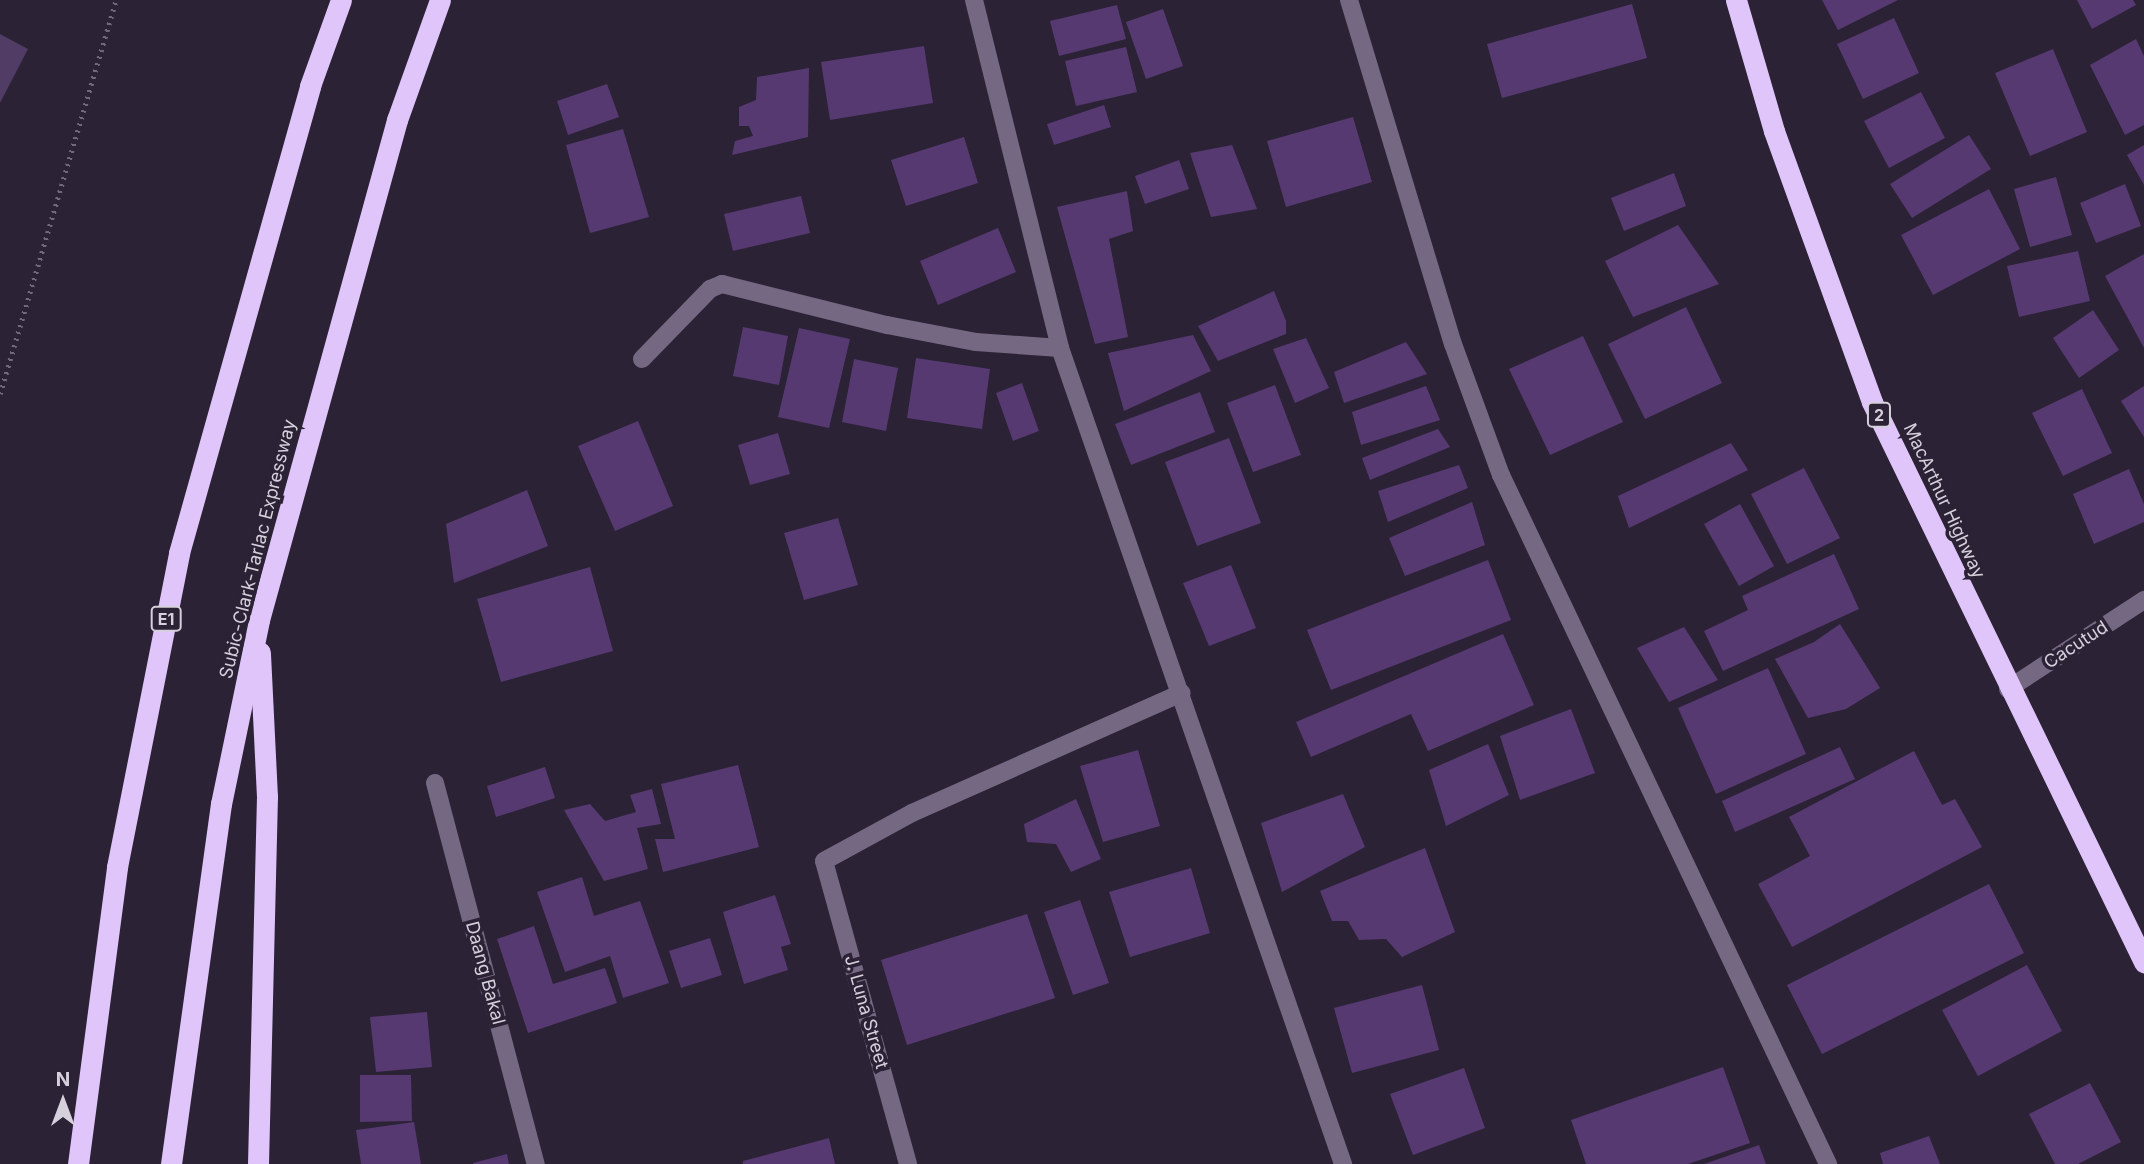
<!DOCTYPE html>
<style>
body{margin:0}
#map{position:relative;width:2144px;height:1164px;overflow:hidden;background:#2b2235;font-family:Inter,sans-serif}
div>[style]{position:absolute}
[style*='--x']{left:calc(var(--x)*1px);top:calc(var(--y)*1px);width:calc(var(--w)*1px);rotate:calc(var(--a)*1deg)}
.green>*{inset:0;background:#503c64}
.building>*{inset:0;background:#563971}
.path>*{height:4.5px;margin-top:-2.25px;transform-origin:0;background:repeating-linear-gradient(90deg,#706979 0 2px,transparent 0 7px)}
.minor>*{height:18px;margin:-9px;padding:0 9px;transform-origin:9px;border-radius:9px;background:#746882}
.highway>*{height:21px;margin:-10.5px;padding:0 10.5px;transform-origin:10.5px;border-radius:10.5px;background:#dfc5fa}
span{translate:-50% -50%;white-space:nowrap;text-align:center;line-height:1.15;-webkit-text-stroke:7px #2b2235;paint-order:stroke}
.shield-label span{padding:2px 5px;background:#2b2235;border:2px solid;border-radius:5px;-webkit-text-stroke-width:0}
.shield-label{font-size:16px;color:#d6d0dc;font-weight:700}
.street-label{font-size:18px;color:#d6d0dc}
.north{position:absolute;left:28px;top:1066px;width:70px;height:70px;-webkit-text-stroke:5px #2b2235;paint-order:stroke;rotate:0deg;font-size:19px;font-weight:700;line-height:28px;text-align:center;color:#d6d0dc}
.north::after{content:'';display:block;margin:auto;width:24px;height:32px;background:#d6d0dc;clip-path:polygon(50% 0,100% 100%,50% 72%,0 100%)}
</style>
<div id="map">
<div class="green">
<div style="clip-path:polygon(0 34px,28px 49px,0 103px)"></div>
</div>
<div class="building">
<div style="clip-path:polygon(1822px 0,1898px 0,1838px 30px)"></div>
<div style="clip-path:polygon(2077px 0,2133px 0,2136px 5px,2092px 29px)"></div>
<div style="clip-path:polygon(1632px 4px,1647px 58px,1502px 98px,1487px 44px)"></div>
<div style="clip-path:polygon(1117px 5px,1126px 39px,1059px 56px,1050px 21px)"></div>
<div style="clip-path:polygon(1163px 9px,1183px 66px,1146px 79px,1126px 22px)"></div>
<div style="clip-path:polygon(1894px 18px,1919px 73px,1863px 99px,1837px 44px)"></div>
<div style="clip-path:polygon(2136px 39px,2144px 56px,2144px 125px,2125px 135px,2090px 65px)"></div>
<div style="clip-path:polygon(924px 46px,933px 103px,830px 120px,821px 62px)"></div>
<div style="clip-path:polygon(1126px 47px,1137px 92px,1076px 106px,1065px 61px)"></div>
<div style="clip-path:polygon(2053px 49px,2087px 132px,2030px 156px,1995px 73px)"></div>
<div style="clip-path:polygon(809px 68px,808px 137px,732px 155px,735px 141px,753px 136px,749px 126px,739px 126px,739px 107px,756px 100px,757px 77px)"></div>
<div style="clip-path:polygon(607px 84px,619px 117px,568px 135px,557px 101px)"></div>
<div style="clip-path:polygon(1921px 92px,1945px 138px,1889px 168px,1864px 121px)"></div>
<div style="clip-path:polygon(1104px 105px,1111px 127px,1054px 145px,1047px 124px)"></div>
<div style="clip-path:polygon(1353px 117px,1372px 182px,1286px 207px,1267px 141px)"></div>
<div style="clip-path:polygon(623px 129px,649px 217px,590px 233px,566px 145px)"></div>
<div style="clip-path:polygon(1969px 135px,1991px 169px,1912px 218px,1890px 184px)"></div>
<div style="clip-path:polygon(964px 137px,978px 183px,906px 206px,891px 160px)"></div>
<div style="clip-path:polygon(1232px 145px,1257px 209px,1211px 217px,1190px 153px)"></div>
<div style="clip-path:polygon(2144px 145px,2144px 185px,2127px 155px)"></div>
<div style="clip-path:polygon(1179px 160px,1189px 189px,1145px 204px,1135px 176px)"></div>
<div style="clip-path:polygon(1674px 173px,1686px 206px,1624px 231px,1611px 198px)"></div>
<div style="clip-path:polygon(2056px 177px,2072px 235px,2030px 247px,2014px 189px)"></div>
<div style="clip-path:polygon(2125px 184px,2141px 226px,2096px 243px,2080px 203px)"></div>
<div style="clip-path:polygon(1989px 189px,2020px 249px,1933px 295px,1901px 235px)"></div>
<div style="clip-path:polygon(1127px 191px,1133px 231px,1109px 239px,1128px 337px,1095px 344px,1057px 207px)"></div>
<div style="clip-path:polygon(801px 196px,810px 233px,733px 251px,724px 214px)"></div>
<div style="clip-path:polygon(1678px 225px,1719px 284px,1633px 317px,1605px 261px)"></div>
<div style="clip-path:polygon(998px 228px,1016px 272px,938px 305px,920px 261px)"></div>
<div style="clip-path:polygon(2078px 251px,2090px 301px,2019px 317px,2007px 266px)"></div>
<div style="clip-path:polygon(2144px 254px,2144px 348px,2105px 276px)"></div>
<div style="clip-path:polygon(1274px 291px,1286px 321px,1286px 334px,1218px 361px,1198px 326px)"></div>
<div style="clip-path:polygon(1686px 307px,1722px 383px,1645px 419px,1608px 344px)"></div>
<div style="clip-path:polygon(2093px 310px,2119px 350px,2079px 378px,2053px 338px)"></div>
<div style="clip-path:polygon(743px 327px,788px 336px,779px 385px,733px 376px)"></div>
<div style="clip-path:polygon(799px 328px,850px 339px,829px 428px,778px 417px)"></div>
<div style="clip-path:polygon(1193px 335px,1211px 371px,1124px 411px,1108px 353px)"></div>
<div style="clip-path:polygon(1583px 336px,1623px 422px,1550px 455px,1509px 369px)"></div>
<div style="clip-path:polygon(1306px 338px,1329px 388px,1295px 403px,1273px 349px)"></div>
<div style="clip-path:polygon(1406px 342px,1427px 374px,1344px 403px,1334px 372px)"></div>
<div style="clip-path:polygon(916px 358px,990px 369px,982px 429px,907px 418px)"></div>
<div style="clip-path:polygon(854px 359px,898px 368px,886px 431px,842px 422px)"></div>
<div style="clip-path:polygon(1022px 383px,1039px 431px,1013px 441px,996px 393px)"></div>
<div style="clip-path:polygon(1275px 385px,1301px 455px,1253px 472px,1227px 403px)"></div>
<div style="clip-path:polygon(1426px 386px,1440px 420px,1361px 445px,1352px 412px)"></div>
<div style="clip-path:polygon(2144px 386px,2144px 437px,2121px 401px)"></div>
<div style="clip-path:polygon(2082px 389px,2112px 453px,2063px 476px,2032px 413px)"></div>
<div style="clip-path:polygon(1200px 392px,1215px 432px,1131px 465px,1115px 424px)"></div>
<div style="clip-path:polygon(638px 421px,673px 506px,615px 531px,578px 446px)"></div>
<div style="clip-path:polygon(1438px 429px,1450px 447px,1370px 480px,1362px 458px)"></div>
<div style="clip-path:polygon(778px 433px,790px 474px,750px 485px,738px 445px)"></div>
<div style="clip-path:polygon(1229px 438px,1261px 523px,1197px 546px,1165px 462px)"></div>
<div style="clip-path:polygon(1731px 443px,1748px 470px,1629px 528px,1618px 496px)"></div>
<div style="clip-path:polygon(1459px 465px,1468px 488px,1388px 522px,1378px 491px)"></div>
<div style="clip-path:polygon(1804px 468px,1840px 538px,1787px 564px,1751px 494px)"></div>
<div style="clip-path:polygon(2129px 469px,2144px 504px,2144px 522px,2094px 544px,2073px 494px)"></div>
<div style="clip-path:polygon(527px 490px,548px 546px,454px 583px,446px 524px)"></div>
<div style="clip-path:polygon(1472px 502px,1485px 545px,1405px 576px,1389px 538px)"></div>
<div style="clip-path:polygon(1740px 504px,1774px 566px,1739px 586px,1704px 524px)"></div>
<div style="clip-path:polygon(838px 518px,858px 585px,804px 600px,784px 533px)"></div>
<div style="clip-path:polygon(1834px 554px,1859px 609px,1723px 671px,1704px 631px,1748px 610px,1742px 596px)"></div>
<div style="clip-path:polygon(1488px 560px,1511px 620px,1331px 690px,1307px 630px)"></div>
<div style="clip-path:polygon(1231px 565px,1256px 628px,1209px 646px,1183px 583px)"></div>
<div style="clip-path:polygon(590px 567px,613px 651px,501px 682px,477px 599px)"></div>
<div style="clip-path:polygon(1840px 624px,1880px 688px,1846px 709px,1808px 718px,1775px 659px,1814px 642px)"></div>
<div style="clip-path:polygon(1684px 627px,1718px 680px,1669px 702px,1637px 648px)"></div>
<div style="clip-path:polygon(1503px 634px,1534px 705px,1428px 751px,1411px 714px,1311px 757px,1296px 722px)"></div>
<div style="clip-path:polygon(1768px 668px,1806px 754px,1716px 794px,1678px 708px)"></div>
<div style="clip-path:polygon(1571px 709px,1595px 773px,1520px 800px,1500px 736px)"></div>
<div style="clip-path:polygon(1488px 744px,1509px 795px,1446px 826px,1429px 770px)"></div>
<div style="clip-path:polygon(1840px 747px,1855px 779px,1735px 832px,1722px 801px)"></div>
<div style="clip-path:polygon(1138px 750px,1160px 826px,1103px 842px,1080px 766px)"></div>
<div style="clip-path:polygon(1914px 751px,1942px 805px,1955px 799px,1982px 847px,1792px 947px,1758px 884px,1810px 856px,1789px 817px)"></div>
<div style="clip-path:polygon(738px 765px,759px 847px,663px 872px,655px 839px,675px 839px,661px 784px)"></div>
<div style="clip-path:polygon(545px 767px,555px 798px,496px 817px,487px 786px)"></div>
<div style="clip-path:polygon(652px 789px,661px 824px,637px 828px,648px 869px,604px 881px,564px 810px,590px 804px,605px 821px,636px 812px,630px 795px)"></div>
<div style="clip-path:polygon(1343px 794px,1365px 847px,1282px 892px,1261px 823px)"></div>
<div style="clip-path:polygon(1076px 799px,1101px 859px,1071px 872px,1056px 844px,1027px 842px,1024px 824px)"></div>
<div style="clip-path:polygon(1425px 848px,1455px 932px,1402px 957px,1386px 939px,1359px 940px,1348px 921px,1332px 921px,1320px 891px)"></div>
<div style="clip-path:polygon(1191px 868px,1210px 933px,1130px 957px,1109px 892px)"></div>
<div style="clip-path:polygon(582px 877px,594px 916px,640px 901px,669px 983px,623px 998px,610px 956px,565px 972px,537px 892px)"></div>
<div style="clip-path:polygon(1989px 884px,2024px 953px,1822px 1054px,1787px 985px)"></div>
<div style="clip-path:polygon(775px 895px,791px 944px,781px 947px,788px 970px,744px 984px,723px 912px)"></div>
<div style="clip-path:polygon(1080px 900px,1109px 983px,1073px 995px,1044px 912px)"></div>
<div style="clip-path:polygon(1027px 914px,1055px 998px,907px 1045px,881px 960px)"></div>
<div style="clip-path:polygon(534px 926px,553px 984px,605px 968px,617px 1003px,528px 1033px,497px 939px)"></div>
<div style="clip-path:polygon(710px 938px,722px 975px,681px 988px,669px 951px)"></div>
<div style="clip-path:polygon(2027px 965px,2062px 1031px,1978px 1076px,1942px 1010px)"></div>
<div style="clip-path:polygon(1422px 985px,1439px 1050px,1352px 1073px,1334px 1008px)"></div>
<div style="clip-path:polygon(427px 1012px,432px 1067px,376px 1072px,370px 1017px)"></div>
<div style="clip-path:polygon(1723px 1067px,1750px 1143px,1688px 1164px,1586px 1164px,1571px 1120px)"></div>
<div style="clip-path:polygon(1464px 1068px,1485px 1128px,1413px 1155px,1390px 1094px)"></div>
<div style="clip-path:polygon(360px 1075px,411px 1075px,412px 1121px,360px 1122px)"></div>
<div style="clip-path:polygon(2090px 1083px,2121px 1142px,2078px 1164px,2055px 1164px,2029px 1114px)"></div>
<div style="clip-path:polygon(414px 1122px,421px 1164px,361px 1164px,356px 1130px)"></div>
<div style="clip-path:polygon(1929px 1136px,1940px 1164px,1883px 1164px,1880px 1153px)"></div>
<div style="clip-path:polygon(829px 1138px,835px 1164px,743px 1164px,743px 1161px)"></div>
<div style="clip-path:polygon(1759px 1145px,1766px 1164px,1704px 1164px)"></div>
<div style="clip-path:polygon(507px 1154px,509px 1164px,473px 1164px,473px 1163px)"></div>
</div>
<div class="path">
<div style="--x:0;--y:394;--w:411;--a:-73.6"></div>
</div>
<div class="minor">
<div style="--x:974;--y:0;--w:358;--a:76.1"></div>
<div style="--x:1060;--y:348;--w:864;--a:70.87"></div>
<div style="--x:1349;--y:0;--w:359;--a:73.2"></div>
<div style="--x:1453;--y:344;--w:140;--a:69.9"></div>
<div style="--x:1501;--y:475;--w:763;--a:64.61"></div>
<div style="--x:642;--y:359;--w:98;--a:-45.8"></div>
<div style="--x:710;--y:289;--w:13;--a:-23"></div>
<div style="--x:722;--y:284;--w:170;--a:14"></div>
<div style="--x:887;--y:325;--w:91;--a:10.8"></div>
<div style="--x:976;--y:342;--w:84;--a:4.1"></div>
<div style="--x:2008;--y:689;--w:163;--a:-33.2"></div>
<div style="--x:435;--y:783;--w:394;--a:75.2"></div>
<div style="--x:908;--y:1164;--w:314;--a:-105.5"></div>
<div style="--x:824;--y:861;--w:100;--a:-28.6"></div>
<div style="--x:912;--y:813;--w:295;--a:-24"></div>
</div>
<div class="highway">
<div style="--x:1736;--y:0;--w:136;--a:73.8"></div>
<div style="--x:1774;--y:131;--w:288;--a:70.1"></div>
<div style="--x:1872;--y:402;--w:623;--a:64.09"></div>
<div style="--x:78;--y:1164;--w:300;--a:-82.5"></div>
<div style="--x:117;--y:867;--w:320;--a:-78.8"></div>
<div style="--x:179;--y:553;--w:485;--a:-74.3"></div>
<div style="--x:310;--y:86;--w:91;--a:-70.2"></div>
<div style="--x:171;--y:1164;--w:363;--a:-82.1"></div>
<div style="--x:221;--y:804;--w:188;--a:-78.3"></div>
<div style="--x:259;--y:620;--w:519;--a:-74.57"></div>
<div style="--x:397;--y:120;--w:127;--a:-70.3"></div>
<div style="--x:258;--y:1164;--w:367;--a:-88.6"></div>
<div style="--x:267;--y:797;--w:145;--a:-92.8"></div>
</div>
<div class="shield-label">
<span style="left:1879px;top:415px">2</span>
<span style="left:166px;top:619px">E1</span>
</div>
<div class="street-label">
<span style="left:1944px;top:501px;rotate:65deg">MacArthur Highway</span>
<span style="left:258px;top:549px;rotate:-76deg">Subic-Clark-Tarlac Expressway</span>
<span style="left:2076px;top:645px;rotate:-33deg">Cacutud</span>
<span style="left:485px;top:973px;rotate:75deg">Daang Bakal</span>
<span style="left:866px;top:1012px;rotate:74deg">J. Luna Street</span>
</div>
<div class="north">N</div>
</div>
